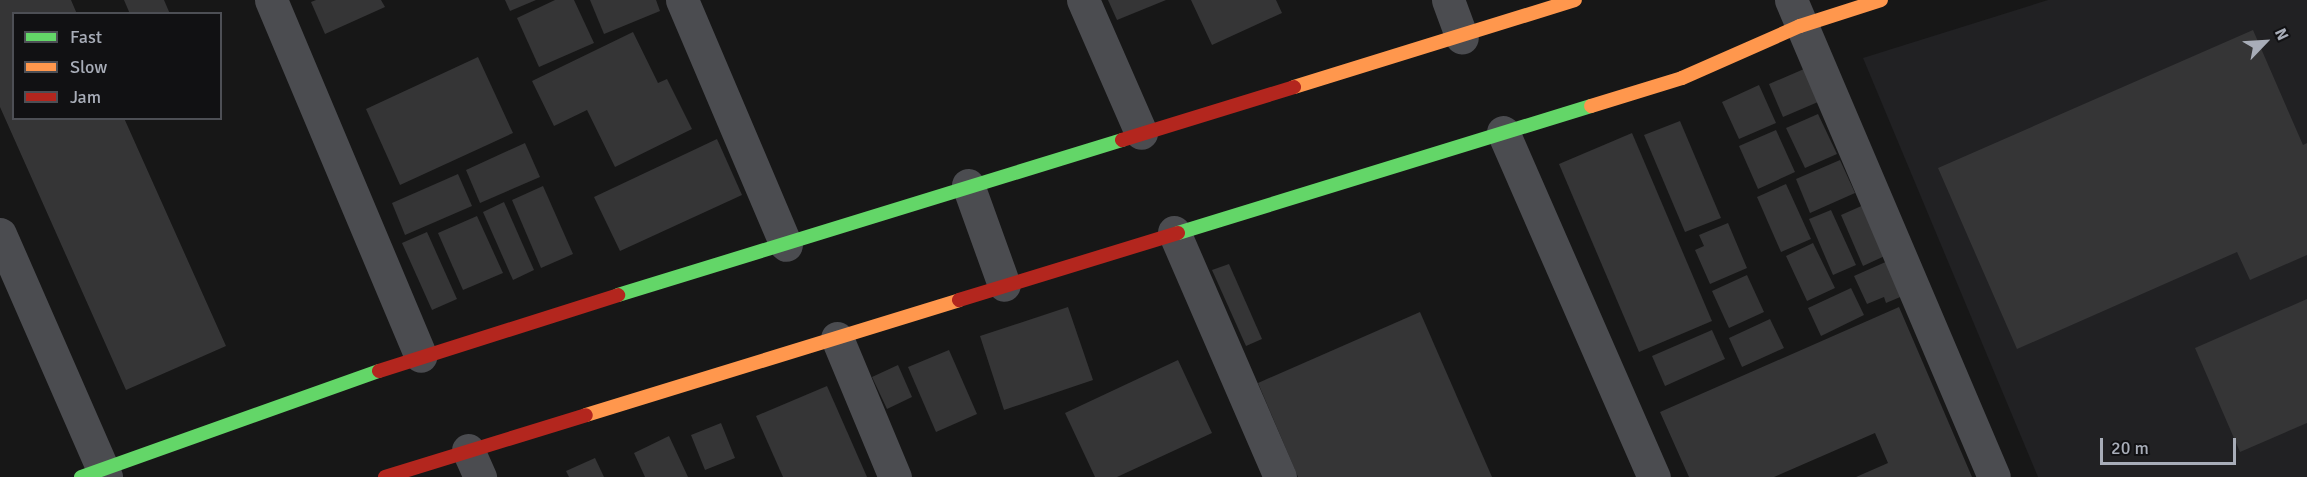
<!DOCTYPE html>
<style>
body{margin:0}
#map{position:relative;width:2307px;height:477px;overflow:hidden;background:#171717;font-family:Signika,sans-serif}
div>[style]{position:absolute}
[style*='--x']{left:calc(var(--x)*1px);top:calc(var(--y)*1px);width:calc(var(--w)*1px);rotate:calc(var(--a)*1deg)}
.built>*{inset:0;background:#212123}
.building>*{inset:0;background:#353536}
.street>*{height:33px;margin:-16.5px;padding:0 16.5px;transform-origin:16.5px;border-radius:16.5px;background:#4b4c50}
.fast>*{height:14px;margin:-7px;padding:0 7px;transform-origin:7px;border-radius:7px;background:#63d668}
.slow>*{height:14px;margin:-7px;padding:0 7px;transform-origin:7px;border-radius:7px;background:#ff974d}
.jam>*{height:14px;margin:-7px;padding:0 7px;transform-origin:7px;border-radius:7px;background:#b3261e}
span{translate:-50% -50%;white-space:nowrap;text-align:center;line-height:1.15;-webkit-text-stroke:4.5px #111113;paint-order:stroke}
.legend{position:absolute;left:12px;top:12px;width:210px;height:108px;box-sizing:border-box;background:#111113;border:2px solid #4d4f55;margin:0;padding:8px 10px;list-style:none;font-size:18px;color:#a8adb8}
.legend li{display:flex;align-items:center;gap:12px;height:30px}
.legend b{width:30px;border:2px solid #4d4f55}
.north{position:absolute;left:2235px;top:12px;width:60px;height:60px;-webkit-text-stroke:4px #111113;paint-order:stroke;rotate:65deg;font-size:16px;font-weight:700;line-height:24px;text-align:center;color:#a8adb8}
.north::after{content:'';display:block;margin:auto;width:21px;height:27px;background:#a8adb8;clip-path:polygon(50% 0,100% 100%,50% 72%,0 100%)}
.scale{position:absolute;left:2100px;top:438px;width:136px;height:27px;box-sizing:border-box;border:3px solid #a8adb8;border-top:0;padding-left:8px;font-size:18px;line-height:21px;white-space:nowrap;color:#a8adb8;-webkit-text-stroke:4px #111113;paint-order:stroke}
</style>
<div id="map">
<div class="built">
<div style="clip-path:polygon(2048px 0,2307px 0,2307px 477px,2038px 477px,1863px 58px)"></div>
</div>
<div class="building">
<div style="clip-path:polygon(0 0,71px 0,77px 14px,14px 14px,14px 118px,124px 118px,226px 346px,126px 390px,0 107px)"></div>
<div style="clip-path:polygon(124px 0,164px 0,170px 14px,130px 14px)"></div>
<div style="clip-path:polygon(316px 0,381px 0,385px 7px,325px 34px,311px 2px)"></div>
<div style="clip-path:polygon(505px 0,536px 0,510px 11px)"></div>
<div style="clip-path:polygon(555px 0,574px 0,594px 43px,539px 67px,517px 18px)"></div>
<div style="clip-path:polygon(590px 0,656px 0,660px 11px,604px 34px)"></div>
<div style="clip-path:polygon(1108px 0,1166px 0,1117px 20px)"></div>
<div style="clip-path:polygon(1191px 0,1276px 0,1282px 13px,1212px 45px)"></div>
<div style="clip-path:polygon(2253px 30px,2303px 145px,2307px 143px,2307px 255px,2250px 280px,2237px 252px,2017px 349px,1938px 168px)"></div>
<div style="clip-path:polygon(633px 32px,658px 83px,667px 79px,692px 129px,615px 167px,587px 110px,554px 126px,532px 81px)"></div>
<div style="clip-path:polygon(478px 57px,513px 133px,400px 185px,366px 109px)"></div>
<div style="clip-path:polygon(1804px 69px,1818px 102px,1783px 117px,1769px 84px)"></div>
<div style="clip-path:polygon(1759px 85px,1776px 123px,1739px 139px,1722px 102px)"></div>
<div style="clip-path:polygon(1818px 114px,1837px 154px,1805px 168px,1786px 128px)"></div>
<div style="clip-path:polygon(1680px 121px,1721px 218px,1685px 232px,1644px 135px)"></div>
<div style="clip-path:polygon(1776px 130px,1795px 172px,1758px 189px,1739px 146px)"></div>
<div style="clip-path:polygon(1632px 133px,1712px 321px,1639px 352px,1559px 164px)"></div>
<div style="clip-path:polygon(717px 139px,742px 195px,620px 251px,594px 197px)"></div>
<div style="clip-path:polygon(525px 143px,540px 177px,480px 203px,466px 170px)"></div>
<div style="clip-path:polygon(1840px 160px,1855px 193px,1810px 213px,1796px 179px)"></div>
<div style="clip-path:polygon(458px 174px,472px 206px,405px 235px,392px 203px)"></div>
<div style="clip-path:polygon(1786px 184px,1811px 239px,1781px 252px,1757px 197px)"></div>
<div style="clip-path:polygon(543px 186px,573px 254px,541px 268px,512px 200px)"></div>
<div style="clip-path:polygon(504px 202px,534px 270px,513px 280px,483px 212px)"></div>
<div style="clip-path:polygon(1866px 204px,1889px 254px,1863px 266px,1841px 215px)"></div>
<div style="clip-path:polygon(1831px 210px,1856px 265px,1833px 275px,1809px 219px)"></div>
<div style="clip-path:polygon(477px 216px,503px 273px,463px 290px,438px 233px)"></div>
<div style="clip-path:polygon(1728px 223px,1747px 268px,1710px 284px,1695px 250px,1704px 246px,1699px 235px)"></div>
<div style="clip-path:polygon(427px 232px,457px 299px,432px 310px,402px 243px)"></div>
<div style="clip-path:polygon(1813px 243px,1835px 288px,1807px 301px,1786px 256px)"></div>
<div style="clip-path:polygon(1890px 260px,1905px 295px,1886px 303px,1884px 297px,1867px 304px,1854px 276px)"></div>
<div style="clip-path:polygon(1229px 264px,1262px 339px,1246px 346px,1212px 270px)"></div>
<div style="clip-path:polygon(1747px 275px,1764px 312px,1729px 328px,1712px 291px)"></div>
<div style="clip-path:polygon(1851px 288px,1864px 315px,1821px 336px,1808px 308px)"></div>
<div style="clip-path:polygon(2307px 299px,2307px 423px,2240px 452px,2195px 348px)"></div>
<div style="clip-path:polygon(1068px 307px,1093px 380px,1004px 410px,980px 336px)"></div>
<div style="clip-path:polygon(1899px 307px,1972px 477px,1856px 477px,1888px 463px,1875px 433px,1774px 477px,1689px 477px,1660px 412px)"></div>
<div style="clip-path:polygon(1420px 312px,1492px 477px,1298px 477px,1258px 383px)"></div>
<div style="clip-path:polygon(1770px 319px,1784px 348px,1742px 367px,1729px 338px)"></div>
<div style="clip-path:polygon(1712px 330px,1725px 359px,1665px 386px,1652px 356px)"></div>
<div style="clip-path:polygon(949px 350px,977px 414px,936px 432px,908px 367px)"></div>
<div style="clip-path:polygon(1178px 360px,1212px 433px,1117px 477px,1095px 477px,1065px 413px)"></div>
<div style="clip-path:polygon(898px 365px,912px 397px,887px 409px,872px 377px)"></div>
<div style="clip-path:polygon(827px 386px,867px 477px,783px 477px,756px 416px)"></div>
<div style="clip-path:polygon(721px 423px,735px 458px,705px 470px,691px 435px)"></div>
<div style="clip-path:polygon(669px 436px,688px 477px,645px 477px,634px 453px)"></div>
<div style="clip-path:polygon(595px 458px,604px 477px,569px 477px,566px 471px)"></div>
</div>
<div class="street">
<div style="--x:271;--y:0;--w:386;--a:67.2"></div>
<div style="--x:682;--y:0;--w:266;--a:67"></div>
<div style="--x:1083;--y:0;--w:145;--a:66.4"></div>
<div style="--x:1448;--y:0;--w:40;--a:69.8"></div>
<div style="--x:1791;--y:0;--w:518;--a:66.95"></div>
<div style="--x:1503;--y:132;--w:377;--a:66.4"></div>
<div style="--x:968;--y:185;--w:106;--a:70.2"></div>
<div style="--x:1174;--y:232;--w:267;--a:66.6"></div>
<div style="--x:0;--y:234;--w:265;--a:66.4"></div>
<div style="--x:837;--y:338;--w:151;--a:67.4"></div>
<div style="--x:468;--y:450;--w:30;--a:66"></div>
</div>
<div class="fast">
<div style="--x:1178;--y:233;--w:432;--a:-17.1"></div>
<div style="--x:618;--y:295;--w:527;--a:-17.09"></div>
<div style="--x:81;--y:477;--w:316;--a:-19.6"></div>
</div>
<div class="slow">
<div style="--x:1294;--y:87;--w:294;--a:-17.2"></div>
<div style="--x:1591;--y:106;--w:95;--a:-17.1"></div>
<div style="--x:1682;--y:78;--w:129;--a:-23.8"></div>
<div style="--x:1800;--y:26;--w:85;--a:-17.8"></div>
<div style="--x:586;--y:415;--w:390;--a:-17.1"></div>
</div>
<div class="jam">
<div style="--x:1122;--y:140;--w:180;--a:-17.1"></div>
<div style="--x:959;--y:300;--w:229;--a:-17"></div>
<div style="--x:379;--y:371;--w:251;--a:-17.6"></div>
<div style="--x:385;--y:477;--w:210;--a:-17.1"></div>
</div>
<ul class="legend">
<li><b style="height:8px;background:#63d668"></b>Fast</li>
<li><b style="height:8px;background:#ff974d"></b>Slow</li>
<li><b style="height:8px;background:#b3261e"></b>Jam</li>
</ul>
<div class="north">N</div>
<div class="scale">20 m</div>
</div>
